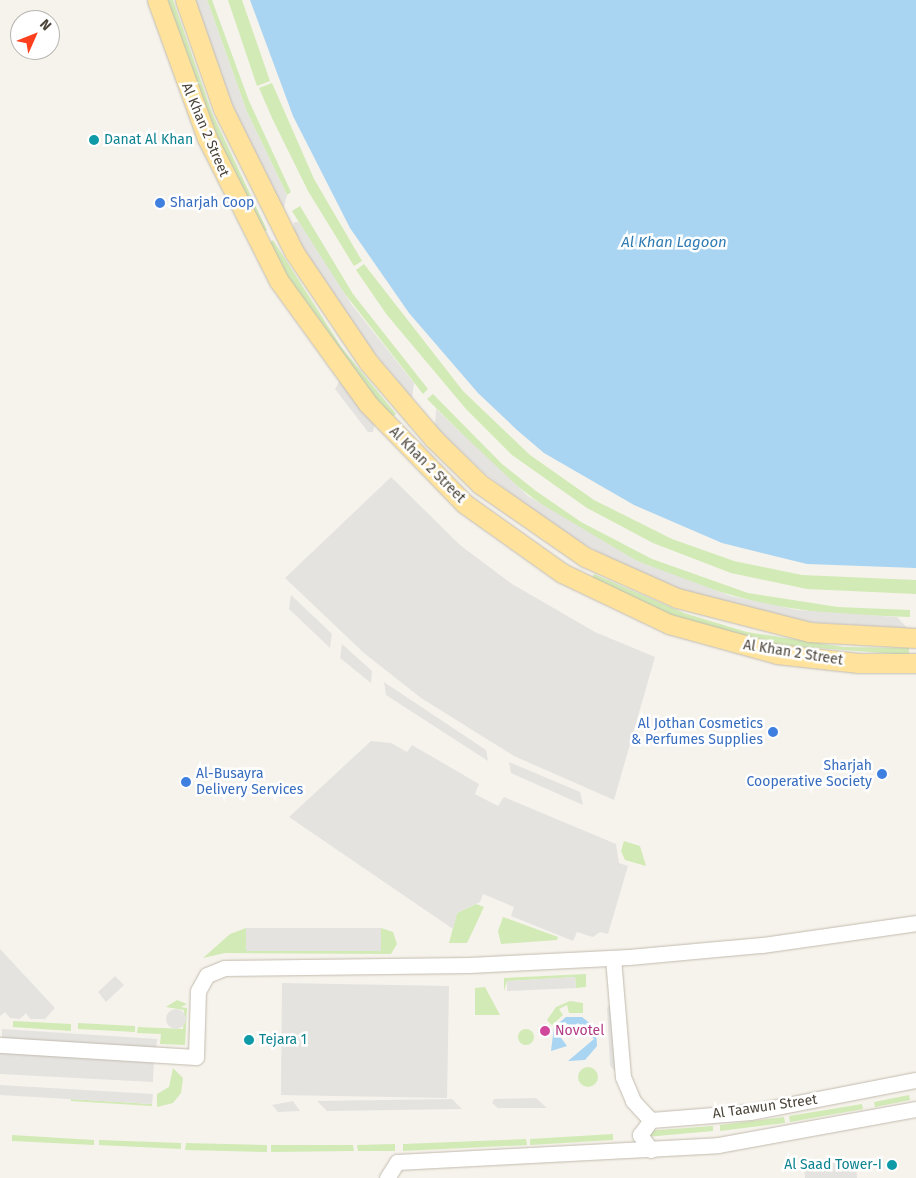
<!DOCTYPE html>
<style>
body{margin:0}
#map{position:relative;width:916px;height:1178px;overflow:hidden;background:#f6f3ec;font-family:"Fira Sans",sans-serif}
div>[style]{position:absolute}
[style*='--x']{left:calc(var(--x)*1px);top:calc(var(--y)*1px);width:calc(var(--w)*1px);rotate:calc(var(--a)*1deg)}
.green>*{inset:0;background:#d2eab5}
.round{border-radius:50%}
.parking>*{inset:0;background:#e5e3e0}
.water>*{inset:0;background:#a9d4f2}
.roads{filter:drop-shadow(0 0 1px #c2bbae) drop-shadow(0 0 1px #c2bbae)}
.minor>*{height:15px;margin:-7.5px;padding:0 7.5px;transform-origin:7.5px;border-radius:7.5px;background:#fff}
.major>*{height:19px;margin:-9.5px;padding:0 9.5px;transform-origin:9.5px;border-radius:9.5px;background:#ffe39c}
.dots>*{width:14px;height:14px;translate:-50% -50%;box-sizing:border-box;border:2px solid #fff;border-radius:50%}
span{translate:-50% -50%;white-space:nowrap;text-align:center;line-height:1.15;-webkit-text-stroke:5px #fff;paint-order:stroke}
.street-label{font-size:14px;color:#4b4439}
.culture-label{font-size:14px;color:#0d838f}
.left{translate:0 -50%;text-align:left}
.right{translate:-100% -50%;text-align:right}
.shop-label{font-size:14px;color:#366cbe}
.hotel-label{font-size:14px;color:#b23c85}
.water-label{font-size:15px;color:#2e7ab2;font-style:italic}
.north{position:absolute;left:10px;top:10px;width:50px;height:50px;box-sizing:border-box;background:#fff;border:1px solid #b7b4b0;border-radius:50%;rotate:46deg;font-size:14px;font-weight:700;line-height:20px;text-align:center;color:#4b4439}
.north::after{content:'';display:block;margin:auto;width:18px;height:22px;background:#fc3f1d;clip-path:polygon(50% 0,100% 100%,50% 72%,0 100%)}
</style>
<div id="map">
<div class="green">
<div style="clip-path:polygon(165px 0,173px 0,212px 113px,267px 230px,261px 233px,220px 152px)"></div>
<div style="clip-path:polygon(207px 0,212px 0,249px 101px,291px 192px,287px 195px,247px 112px)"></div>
<div style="clip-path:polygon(228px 0,242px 0,270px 81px,257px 86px)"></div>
<div style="clip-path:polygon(272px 83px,314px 179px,362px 261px,354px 266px,308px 191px,272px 118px,259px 88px)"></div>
<div style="clip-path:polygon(300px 206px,353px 294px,428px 389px,423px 394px,338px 285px,292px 211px)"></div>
<div style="clip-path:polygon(273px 240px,342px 348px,396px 414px,390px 419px,312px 317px,267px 244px)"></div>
<div style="clip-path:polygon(364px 264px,463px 391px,530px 455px,594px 500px,672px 539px,734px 561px,802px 575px,916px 580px,916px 594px,807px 589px,731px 573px,653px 543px,587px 508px,512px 455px,466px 409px,387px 315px,356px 270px)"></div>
<div style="clip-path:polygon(433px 394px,502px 464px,536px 491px,581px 522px,652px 559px,748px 593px,838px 607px,910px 610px,910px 617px,830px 614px,764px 604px,699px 586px,637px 561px,554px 514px,504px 476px,427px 399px)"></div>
<div style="clip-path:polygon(594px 574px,684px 613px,747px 632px,844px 647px,909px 648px,909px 655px,778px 645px,682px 620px,591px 580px)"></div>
<div style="clip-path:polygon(624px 841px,640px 846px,646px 866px,625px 860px,621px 851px)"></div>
<div style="clip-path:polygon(476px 904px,484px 907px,467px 943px,449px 943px,457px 913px)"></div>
<div style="clip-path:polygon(503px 917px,558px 937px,557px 940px,501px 944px,498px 931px)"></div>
<div style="clip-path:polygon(246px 928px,246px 951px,381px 951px,381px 928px,393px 932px,397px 944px,391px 954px,225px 953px,203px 958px,230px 934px)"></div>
<div style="clip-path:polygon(586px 974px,586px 987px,576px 988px,575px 977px,507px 981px,504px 991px,504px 978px)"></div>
<div style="clip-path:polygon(485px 987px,500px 1015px,475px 1015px,475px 988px)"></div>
<div style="clip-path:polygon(177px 1000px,187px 1004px,181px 1007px,187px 1008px,185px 1045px,160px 1044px,161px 1034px,137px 1033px,138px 1027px,183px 1029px,184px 1010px,166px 1007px)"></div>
<div style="clip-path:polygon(570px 1001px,583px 1003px,583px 1013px,569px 1013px,567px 1005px,559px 1009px,563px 1015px,552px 1025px,547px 1020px,556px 1007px)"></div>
<div style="clip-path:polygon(13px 1021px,71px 1024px,71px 1031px,13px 1027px)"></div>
<div style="clip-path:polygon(78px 1023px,135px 1026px,135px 1032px,78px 1029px)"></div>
<div class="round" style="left:518px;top:1029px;width:16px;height:16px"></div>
<div class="round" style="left:578px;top:1067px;width:20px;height:20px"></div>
<div style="clip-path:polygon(173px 1068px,183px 1078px,181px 1093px,173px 1103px,157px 1107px,157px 1094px,169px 1087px)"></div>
<div style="clip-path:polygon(909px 1095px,910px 1100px,875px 1107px,874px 1102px)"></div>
<div style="clip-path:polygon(71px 1099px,152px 1104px,152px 1106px,71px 1101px)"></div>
<div style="clip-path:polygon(862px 1104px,863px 1109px,790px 1122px,789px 1116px)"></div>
<div style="clip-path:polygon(784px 1117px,785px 1123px,720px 1131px,720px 1125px)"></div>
<div style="clip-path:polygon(713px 1126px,713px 1131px,646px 1137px,645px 1131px)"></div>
<div style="clip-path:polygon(613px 1134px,613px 1140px,530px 1145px,530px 1139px)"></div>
<div style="clip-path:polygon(12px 1135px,94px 1140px,94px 1145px,12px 1141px)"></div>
<div style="clip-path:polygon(526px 1139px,527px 1145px,403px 1151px,403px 1144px)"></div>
<div style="clip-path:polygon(99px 1140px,181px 1143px,181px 1149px,99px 1145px)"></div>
<div style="clip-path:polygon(186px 1143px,267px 1145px,267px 1152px,185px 1150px)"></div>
<div style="clip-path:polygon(395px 1144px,395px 1151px,358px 1151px,357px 1145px)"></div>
<div style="clip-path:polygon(271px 1145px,353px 1145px,354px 1151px,271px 1152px)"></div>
</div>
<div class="parking">
<div style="clip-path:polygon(195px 0,207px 0,247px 112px,287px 195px,283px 212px,236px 115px)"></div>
<div style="clip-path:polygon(294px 222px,299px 222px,352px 305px,414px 383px,412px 398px,368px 345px,310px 260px,293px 230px)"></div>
<div style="clip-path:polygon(340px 380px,375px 421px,373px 432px,368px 432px,335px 389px)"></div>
<div style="clip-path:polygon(436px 409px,528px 496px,637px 561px,731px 596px,797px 610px,897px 617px,907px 628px,809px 622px,680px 590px,620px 564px,562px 532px,483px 472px,435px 426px)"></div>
<div style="clip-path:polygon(391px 477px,460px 545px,512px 584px,595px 632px,655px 657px,614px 800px,514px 756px,421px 698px,364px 653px,285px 578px)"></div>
<div style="clip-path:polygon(291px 595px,332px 634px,330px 648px,289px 609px)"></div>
<div style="clip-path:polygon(342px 644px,372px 671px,371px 683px,340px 658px)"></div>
<div style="clip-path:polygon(384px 682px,486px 750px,488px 761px,386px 695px)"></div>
<div style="clip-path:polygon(371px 741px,391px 743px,407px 752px,412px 745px,479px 784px,475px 794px,498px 806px,504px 797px,616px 844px,619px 863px,628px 866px,608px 934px,600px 932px,593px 937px,577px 932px,573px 941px,511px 916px,514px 907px,483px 894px,480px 902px,457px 913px,453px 929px,289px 817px)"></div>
<div style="clip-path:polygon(509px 762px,580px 792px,583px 805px,511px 773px)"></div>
<div style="clip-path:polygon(246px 928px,381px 928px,381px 951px,246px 951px)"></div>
<div style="clip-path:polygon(0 949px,55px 1008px,45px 1019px,30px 1019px,26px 1013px,20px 1019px,10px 1018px,5px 1012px,0 1016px)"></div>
<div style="clip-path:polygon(115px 976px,124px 985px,106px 1002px,98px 992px)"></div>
<div style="clip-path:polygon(575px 977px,576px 988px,507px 991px,507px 981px)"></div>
<div style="clip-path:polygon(282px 983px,449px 986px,447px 1098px,281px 1095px)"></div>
<div style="clip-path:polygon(612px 1002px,616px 1072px,610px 1066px,607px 1008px)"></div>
<div class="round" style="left:166px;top:1009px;width:20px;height:20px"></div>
<div style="clip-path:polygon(2px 1029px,157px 1039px,156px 1049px,2px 1039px)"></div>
<div style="clip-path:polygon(0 1052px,154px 1060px,153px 1082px,0 1074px)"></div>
<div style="clip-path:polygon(0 1085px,153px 1094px,152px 1104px,0 1095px)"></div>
<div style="clip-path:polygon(536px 1098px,547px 1108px,498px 1108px,492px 1103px,494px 1099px)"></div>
<div style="clip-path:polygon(452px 1099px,462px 1109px,327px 1111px,317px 1101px)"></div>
<div style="clip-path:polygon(293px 1101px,300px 1111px,278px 1112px,272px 1105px)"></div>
<div style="clip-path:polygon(856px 1161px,857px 1178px,805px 1178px,804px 1164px)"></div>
</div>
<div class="water">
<div style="clip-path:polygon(250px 0,916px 0,916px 568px,807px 564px,722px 543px,634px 505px,544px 453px,517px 430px,478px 393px,409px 313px,350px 228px,293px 116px)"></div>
<div style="clip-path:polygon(566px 1017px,582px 1017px,596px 1028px,597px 1046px,585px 1060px,568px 1061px,594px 1039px,578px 1023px,572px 1028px,565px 1022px,556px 1031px,567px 1046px,551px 1051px,554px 1027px)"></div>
</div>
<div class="roads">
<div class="minor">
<div style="--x:613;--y:958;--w:119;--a:85.2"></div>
<div style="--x:623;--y:1077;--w:26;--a:67"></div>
<div style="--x:633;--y:1101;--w:26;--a:47"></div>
<div style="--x:0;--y:1045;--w:196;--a:3.5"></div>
<div style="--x:196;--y:1057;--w:66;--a:-88.3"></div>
<div style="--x:198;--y:991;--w:18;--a:-61"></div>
<div style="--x:207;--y:975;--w:18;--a:-22"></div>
<div style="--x:224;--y:968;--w:245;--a:-0.7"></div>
<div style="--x:469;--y:965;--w:160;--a:-2.9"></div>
<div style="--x:629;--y:957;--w:134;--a:-5.2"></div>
<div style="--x:762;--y:945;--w:156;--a:-8.1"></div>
<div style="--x:651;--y:1150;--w:19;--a:-126"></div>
<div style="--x:640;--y:1135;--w:19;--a:-54"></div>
<div style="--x:651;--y:1120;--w:100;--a:-4.6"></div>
<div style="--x:751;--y:1112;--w:168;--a:-11"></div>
<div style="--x:387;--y:1178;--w:19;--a:-58"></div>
<div style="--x:397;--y:1162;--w:321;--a:-3"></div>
<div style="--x:718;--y:1145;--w:201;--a:-10.3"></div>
</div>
<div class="major">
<div style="--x:157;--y:0;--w:147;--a:70.1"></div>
<div style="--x:207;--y:138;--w:160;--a:63.3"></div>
<div style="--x:279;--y:281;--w:152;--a:54.1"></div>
<div style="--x:368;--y:404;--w:139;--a:45.9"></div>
<div style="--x:465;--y:504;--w:119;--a:35.4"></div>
<div style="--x:562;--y:573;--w:119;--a:25.5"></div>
<div style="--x:669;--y:624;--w:112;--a:15.5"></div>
<div style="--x:777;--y:654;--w:82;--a:6.3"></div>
<div style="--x:859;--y:663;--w:57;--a:0"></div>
<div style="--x:185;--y:0;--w:115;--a:70.8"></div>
<div style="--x:223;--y:109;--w:160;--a:63.6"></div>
<div style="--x:294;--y:252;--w:134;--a:56"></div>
<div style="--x:369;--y:363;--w:100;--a:49.5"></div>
<div style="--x:434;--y:439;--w:64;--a:44.4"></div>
<div style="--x:480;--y:484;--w:128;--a:34.8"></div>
<div style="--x:585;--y:557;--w:101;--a:24"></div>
<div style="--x:677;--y:598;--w:136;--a:14.4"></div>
<div style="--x:809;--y:632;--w:107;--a:3.2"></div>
</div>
</div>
<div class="dots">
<div style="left:94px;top:140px;background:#0f9aa8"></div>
<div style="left:160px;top:203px;background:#3f7fe0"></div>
<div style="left:773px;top:732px;background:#3f7fe0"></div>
<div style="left:882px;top:774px;background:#3f7fe0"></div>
<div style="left:186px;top:782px;background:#3f7fe0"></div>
<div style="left:545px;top:1031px;background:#d1479c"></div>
<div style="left:249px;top:1040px;background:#0f9aa8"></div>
<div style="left:892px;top:1165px;background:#0f9aa8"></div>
</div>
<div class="street-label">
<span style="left:205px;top:130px;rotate:67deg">Al Khan 2 Street</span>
<span style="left:427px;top:465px;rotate:45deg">Al Khan 2 Street</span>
<span style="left:793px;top:653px;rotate:9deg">Al Khan 2 Street</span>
<span style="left:765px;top:1107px;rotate:-8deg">Al Taawun Street</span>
</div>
<div class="culture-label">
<span class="left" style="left:104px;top:140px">Danat Al Khan</span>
<span class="left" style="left:259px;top:1040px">Tejara 1</span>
<span class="right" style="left:882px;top:1165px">Al Saad Tower-I</span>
</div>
<div class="shop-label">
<span class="left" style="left:170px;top:203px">Sharjah Coop</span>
<span class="right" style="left:763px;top:732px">Al Jothan Cosmetics<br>&amp; Perfumes Supplies</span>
<span class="right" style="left:872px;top:774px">Sharjah<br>Cooperative Society</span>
<span class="left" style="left:196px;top:782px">Al-Busayra<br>Delivery Services</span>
</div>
<div class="hotel-label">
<span class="left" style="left:555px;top:1031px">Novotel</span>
</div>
<div class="water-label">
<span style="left:674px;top:243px">Al Khan Lagoon</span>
</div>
<div class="north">N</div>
</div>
